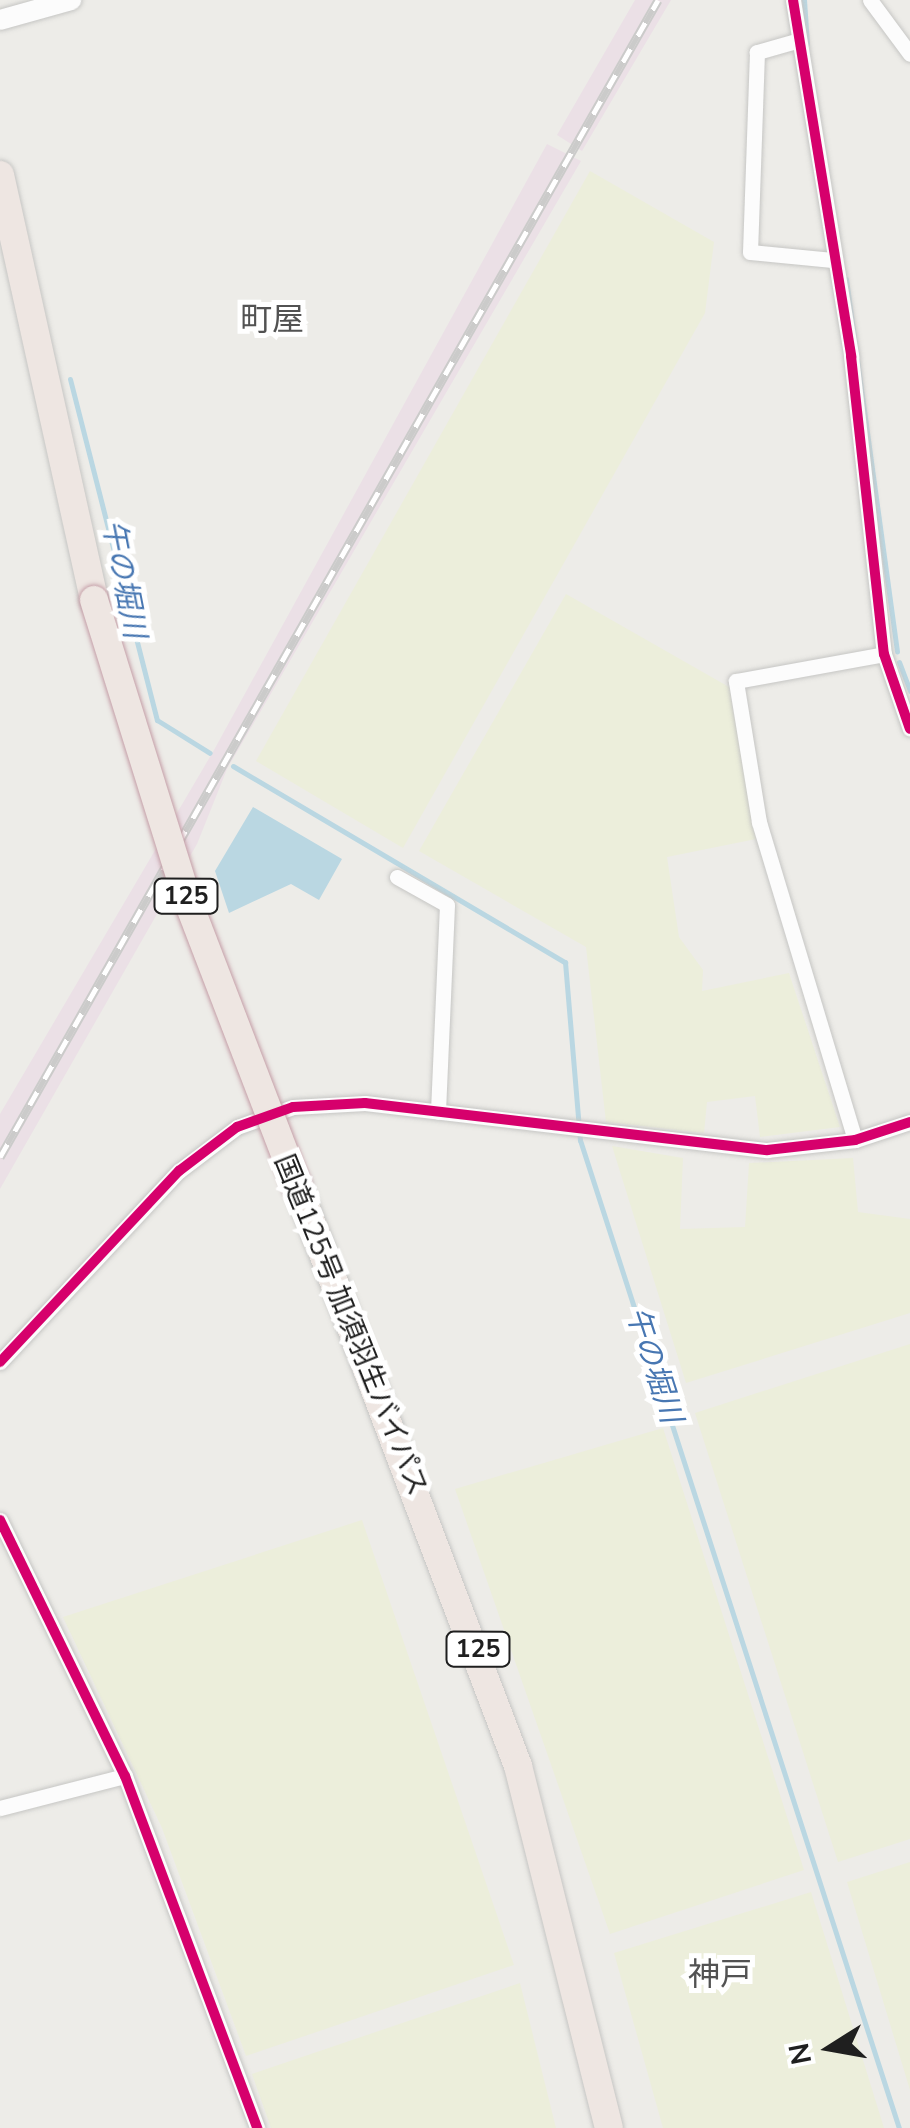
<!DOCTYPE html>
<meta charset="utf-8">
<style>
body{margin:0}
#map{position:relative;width:910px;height:2128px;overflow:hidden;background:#edece8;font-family:"Nunito Sans","Noto Sans JP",sans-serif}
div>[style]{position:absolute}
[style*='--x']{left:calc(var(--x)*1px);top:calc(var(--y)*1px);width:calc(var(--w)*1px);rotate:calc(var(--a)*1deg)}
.industrial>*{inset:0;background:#ebe0e6}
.farmland>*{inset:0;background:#eceedb}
.water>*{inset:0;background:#bad7e2}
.stream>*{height:5px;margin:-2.5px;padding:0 2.5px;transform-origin:2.5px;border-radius:2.5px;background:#bad7e2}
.roads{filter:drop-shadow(0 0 2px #c6c6c4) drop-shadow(0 0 2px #c6c6c4)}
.minor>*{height:15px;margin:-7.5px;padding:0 7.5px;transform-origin:7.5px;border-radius:7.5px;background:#fcfcfc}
.tertiary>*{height:20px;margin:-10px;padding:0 10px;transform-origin:10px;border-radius:10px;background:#fcfcfc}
.trunk>*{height:28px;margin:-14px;padding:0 14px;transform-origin:14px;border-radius:14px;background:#eee6e2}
.rail>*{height:9px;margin-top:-4.5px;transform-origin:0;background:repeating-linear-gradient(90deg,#fff 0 15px,#cbcbca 0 30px);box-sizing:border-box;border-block:2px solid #cbcbca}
.bridges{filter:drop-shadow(0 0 2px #c49ea7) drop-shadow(0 0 2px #c49ea7)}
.trunk-bridge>*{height:28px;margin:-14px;padding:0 14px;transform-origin:14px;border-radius:14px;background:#eee6e2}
.cycleway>*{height:10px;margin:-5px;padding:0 5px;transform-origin:5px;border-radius:5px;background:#d6006c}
span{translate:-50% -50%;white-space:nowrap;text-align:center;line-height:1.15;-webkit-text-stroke:10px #fff;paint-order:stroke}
.shield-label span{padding:2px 8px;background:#fff;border:2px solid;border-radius:8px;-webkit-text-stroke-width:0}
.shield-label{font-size:25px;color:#1f1f1f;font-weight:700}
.street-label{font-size:28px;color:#1f1f1f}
.water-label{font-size:30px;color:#4877b2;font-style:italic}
.quarter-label{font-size:32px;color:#525252}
.north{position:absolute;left:780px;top:1998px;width:100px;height:100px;-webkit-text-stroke:8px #fff;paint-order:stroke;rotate:259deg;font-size:28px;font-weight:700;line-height:40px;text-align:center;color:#1f1f1f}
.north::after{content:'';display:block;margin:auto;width:35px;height:45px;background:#1f1f1f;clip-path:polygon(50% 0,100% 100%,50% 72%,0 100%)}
</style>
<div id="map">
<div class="industrial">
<div style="clip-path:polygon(635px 0,671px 0,582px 151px,557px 135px)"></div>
<div style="clip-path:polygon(547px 144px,581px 161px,227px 769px,197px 844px,0 1189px,0 1114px,214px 750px)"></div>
</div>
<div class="farmland">
<div style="clip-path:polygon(590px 171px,714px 242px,705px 313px,403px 848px,256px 761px)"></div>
<div style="clip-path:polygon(566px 594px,729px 687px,756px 839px,667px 857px,679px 937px,703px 970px,702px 991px,789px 973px,840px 1127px,760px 1137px,755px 1096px,707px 1102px,704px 1133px,606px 1122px,586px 947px,419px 851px)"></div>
<div style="clip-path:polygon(612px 1146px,683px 1158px,680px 1229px,745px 1227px,749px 1163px,853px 1158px,858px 1212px,910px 1219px,910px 1313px,686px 1383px)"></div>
<div style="clip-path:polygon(910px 1344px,910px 1839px,838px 1862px,695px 1413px)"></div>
<div style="clip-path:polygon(663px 1428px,804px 1870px,610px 1934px,455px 1489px)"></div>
<div style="clip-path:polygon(362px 1520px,514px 1965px,246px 2056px,162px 1828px,63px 1617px)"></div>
<div style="clip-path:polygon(910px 1862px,910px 2090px,847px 1882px)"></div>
<div style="clip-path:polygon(811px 1892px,884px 2128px,663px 2128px,614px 1953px)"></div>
<div style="clip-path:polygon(520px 1983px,556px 2128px,271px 2128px,252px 2074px)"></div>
</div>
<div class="water">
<div style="clip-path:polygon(253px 807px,342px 859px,319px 900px,291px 884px,229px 913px,215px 871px)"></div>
</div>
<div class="stream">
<div style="--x:804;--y:0;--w:44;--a:86.1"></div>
<div style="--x:846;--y:279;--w:376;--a:82.2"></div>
<div style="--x:70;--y:379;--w:352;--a:75.7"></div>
<div style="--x:157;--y:720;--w:62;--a:31.9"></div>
<div style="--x:899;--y:662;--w:31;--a:69"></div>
<div style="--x:233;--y:766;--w:386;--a:30.6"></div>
<div style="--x:565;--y:962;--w:179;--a:85.2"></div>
<div style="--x:580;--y:1140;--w:1038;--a:72.11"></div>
</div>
<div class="roads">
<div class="minor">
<div style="--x:793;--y:0;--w:361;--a:80.7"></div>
<div style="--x:851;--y:356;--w:300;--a:83.7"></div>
<div style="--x:884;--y:654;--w:79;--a:70.9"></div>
<div style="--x:870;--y:0;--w:67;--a:53.5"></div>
<div style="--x:796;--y:41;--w:41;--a:164.2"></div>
<div style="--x:757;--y:52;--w:200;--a:92"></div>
<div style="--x:750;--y:252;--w:83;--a:5.5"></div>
<div style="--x:397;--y:877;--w:57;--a:29.2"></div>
<div style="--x:447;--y:905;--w:207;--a:92.5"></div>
<div style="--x:855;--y:1140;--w:332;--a:-106.8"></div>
<div style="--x:759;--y:822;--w:143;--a:-99.3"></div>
<div style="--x:736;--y:681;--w:150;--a:-10.3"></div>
<div style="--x:0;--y:1362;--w:262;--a:-46.9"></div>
<div style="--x:179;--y:1171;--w:73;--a:-37.2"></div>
<div style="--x:237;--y:1127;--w:59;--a:-19.7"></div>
<div style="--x:293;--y:1107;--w:72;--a:-3.2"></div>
<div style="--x:365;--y:1103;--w:405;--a:6.7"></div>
<div style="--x:767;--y:1150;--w:89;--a:-6.5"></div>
<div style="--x:855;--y:1140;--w:58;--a:-18.1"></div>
<div style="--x:0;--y:1520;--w:285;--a:64"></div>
<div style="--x:125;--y:1776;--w:376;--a:69.4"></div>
<div style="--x:0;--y:1808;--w:129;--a:-14.4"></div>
</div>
<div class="tertiary">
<div style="--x:0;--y:20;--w:74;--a:-15.7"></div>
</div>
<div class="trunk">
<div style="--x:0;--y:175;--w:435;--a:77.5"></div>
<div style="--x:297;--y:1185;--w:622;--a:69.17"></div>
<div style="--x:518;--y:1766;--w:373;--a:75.9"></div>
</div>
</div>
<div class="rail">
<div style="--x:0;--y:1157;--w:1331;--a:-60.37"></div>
</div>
<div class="bridges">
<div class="trunk-bridge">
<div style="--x:94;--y:600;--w:313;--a:72.7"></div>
<div style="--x:187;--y:899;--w:306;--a:69"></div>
</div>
</div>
<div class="cycleway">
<div style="--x:793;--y:0;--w:361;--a:80.7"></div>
<div style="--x:851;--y:356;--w:300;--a:83.7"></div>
<div style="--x:884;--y:654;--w:79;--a:70.9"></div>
<div style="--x:0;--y:1362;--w:262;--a:-46.9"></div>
<div style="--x:179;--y:1171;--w:73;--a:-37.2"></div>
<div style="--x:237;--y:1127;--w:59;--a:-19.7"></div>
<div style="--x:293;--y:1107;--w:72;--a:-3.2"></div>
<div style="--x:365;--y:1103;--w:405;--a:6.7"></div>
<div style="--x:767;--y:1150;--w:89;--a:-6.5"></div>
<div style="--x:855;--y:1140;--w:58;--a:-18.1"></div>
<div style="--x:0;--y:1520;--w:285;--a:64"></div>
<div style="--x:125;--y:1776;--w:376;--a:69.4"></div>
</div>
<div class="shield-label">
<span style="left:186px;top:896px">125</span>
<span style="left:478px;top:1649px">125</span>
</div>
<div class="street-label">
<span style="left:351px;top:1325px;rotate:68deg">国道125号 加須羽生バイパス</span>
</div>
<div class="water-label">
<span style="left:123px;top:579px;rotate:79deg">午の堀川</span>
<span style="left:653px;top:1365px;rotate:72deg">午の堀川</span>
</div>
<div class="quarter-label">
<span style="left:272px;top:320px">町屋</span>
<span style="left:720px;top:1975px">神戸</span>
</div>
<div class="north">N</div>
</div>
